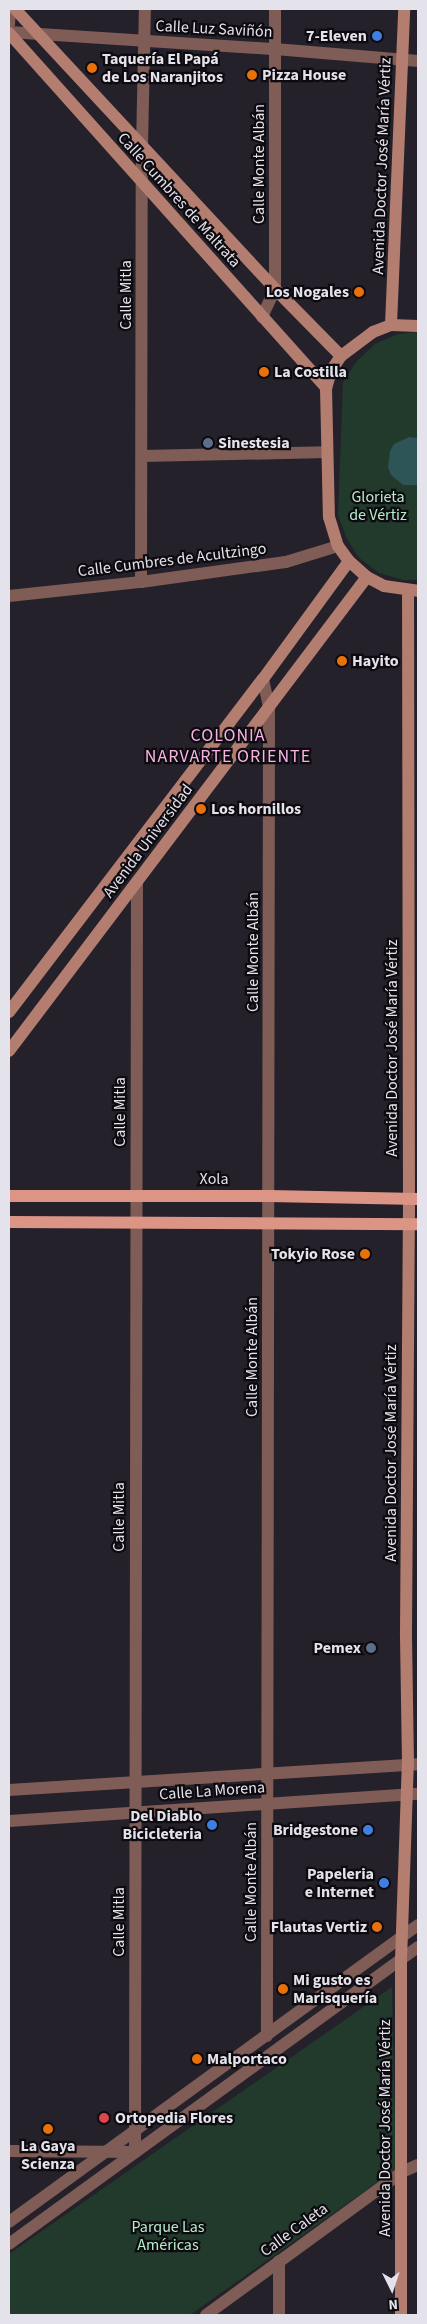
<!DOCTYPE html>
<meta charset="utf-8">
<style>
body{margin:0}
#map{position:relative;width:427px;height:2324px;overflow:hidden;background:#24212b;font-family:"Source Sans 3",sans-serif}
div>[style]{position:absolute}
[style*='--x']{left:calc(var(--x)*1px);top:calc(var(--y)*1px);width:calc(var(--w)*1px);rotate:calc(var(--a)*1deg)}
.green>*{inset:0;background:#213a2b}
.water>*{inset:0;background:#2d5457}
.minor>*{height:12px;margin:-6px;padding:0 6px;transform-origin:6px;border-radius:6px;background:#7f5c55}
.tertiary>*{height:12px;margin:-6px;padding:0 6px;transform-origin:6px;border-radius:6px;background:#7f5c55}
.secondary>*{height:12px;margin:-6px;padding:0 6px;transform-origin:6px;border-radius:6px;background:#b37d70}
.primary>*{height:12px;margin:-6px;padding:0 6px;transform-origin:6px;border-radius:6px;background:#dc9585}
.dots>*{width:14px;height:14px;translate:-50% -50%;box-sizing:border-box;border:2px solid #0d0b10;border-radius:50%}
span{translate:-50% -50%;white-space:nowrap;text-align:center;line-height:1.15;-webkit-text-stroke:4.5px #0d0b10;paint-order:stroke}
.street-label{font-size:16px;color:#e4e2ea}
.poi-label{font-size:16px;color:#e4e2ea;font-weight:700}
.right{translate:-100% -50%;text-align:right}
.left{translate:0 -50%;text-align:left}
.park-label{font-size:16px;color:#b5edca}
.neighbourhood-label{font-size:18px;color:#f7b3e4;letter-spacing:1px}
.frame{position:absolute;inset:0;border:10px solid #e4e2ea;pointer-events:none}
.north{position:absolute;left:367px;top:2264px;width:50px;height:50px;-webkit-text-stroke:4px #0d0b10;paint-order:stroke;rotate:176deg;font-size:14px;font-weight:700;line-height:20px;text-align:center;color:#e4e2ea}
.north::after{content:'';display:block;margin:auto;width:18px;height:22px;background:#e4e2ea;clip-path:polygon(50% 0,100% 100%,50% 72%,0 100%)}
</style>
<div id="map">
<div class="green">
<div style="clip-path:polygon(418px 332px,418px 580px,403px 580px,379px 573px,359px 558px,346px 537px,338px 515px,343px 382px,357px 361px,375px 344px,398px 334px)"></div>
<div style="clip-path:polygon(392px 1987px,396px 2169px,190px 2315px,9px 2315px,9px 2254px)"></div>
</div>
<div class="water">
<div style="clip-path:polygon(409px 437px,418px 438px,418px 485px,403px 485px,391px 475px,388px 467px,390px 451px,394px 444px)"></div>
</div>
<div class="minor">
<div style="--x:9;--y:24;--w:15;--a:-86"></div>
<div style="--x:9;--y:32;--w:267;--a:3.7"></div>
<div style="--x:275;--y:49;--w:144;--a:4.8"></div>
<div style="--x:262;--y:317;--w:31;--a:-65"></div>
<div style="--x:275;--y:289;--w:280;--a:-90"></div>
<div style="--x:142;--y:456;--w:185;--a:-1.2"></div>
<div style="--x:141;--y:582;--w:435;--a:-89.9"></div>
<div style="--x:142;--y:147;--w:138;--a:-88.8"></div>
<div style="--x:263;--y:679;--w:29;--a:78"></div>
<div style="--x:269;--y:707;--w:1329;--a:90.09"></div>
<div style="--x:9;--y:2151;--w:126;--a:0.5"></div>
<div style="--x:135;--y:2152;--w:1269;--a:-89.91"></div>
<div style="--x:279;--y:2261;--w:54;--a:90"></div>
<div style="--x:206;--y:2315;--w:243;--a:-36.1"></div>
<div style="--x:402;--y:2172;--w:17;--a:-24"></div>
</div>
<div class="tertiary">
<div style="--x:9;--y:596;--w:133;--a:-6.1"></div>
<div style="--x:141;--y:582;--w:146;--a:-7.9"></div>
<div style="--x:286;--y:562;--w:54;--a:-17.1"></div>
<div style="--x:9;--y:1790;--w:410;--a:-3.6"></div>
<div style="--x:9;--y:1821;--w:410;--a:-3.8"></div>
<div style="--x:9;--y:2222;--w:505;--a:-35.99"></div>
<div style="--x:9;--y:2244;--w:505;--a:-35.99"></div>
</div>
<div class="secondary">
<div style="--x:15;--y:9;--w:382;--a:47.1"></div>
<div style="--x:275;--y:289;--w:94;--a:45.4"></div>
<div style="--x:9;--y:33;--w:476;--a:48.2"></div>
<div style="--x:391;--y:325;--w:316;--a:-87.6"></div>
<div style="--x:418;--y:326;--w:27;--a:-178"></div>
<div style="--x:391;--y:325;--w:19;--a:159"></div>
<div style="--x:373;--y:332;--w:40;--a:143"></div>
<div style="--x:341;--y:356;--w:18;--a:124"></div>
<div style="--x:331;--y:371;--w:18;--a:106"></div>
<div style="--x:326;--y:388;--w:129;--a:88.7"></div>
<div style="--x:329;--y:517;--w:30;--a:73"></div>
<div style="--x:338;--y:546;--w:19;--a:54"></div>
<div style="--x:349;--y:561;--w:24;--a:42"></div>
<div style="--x:367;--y:577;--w:19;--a:28"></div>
<div style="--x:384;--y:586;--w:34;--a:8"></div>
<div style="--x:9;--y:1012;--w:419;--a:-52.7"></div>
<div style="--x:263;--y:679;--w:146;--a:-53.9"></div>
<div style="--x:9;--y:1051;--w:594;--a:-52.94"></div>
<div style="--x:401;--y:2315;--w:355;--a:-90"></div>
<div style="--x:401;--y:1960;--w:196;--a:-88"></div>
<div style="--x:408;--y:1764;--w:132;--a:-90.9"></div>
<div style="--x:406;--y:1632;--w:420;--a:-89.6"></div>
<div style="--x:409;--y:1212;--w:621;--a:-90.09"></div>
</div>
<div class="primary">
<div style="--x:9;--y:1196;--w:260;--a:0"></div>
<div style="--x:269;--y:1196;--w:149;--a:1.2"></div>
<div style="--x:9;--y:1222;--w:409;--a:0.3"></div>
</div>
<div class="dots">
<div style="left:377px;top:36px;background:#3f7fe0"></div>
<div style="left:92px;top:68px;background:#e8710a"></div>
<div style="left:252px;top:75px;background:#e8710a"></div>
<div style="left:359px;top:292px;background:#e8710a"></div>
<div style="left:264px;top:372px;background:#e8710a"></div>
<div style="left:208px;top:443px;background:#5c6f8a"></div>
<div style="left:342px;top:661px;background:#e8710a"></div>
<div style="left:201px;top:809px;background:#e8710a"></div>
<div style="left:365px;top:1254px;background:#e8710a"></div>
<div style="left:371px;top:1648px;background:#5c6f8a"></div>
<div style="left:212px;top:1825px;background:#3f7fe0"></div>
<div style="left:368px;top:1830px;background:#3f7fe0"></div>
<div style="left:384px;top:1883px;background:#3f7fe0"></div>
<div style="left:377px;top:1927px;background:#e8710a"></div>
<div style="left:283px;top:1989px;background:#e8710a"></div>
<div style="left:197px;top:2059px;background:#e8710a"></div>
<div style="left:104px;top:2118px;background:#e0444e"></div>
<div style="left:48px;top:2129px;background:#e8710a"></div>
</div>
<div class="street-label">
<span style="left:214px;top:29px;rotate:3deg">Calle Luz Saviñón</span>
<span style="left:259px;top:164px;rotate:-90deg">Calle Monte Albán</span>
<span style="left:382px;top:166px;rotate:-88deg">Avenida Doctor José María Vértiz</span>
<span style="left:179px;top:200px;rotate:48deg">Calle Cumbres de Maltrata</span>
<span style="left:126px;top:295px;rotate:-90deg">Calle Mitla</span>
<span style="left:172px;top:560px;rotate:-7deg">Calle Cumbres de Acultzingo</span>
<span style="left:148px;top:841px;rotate:-53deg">Avenida Universidad</span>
<span style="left:253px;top:952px;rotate:-90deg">Calle Monte Albán</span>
<span style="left:392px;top:1048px;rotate:-90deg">Avenida Doctor José María Vértiz</span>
<span style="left:120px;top:1112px;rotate:-90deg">Calle Mitla</span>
<span style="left:214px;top:1179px">Xola</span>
<span style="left:252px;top:1357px;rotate:-90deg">Calle Monte Albán</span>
<span style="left:391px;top:1453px;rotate:-90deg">Avenida Doctor José María Vértiz</span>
<span style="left:119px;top:1517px;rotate:-90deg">Calle Mitla</span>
<span style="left:212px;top:1791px;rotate:-4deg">Calle La Morena</span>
<span style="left:251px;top:1882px;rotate:-90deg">Calle Monte Albán</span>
<span style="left:119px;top:1922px;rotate:-90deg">Calle Mitla</span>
<span style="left:385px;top:2128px;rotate:-90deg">Avenida Doctor José María Vértiz</span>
<span style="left:294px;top:2230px;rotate:-36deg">Calle Caleta</span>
</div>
<div class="poi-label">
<span class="right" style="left:367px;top:36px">7-Eleven</span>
<span class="left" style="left:102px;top:68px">Taquería El Papá<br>de Los Naranjitos</span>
<span class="left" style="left:262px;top:75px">Pizza House</span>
<span class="right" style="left:349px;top:292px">Los Nogales</span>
<span class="left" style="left:274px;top:372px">La Costilla</span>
<span class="left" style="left:218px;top:443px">Sinestesia</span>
<span class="left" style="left:352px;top:661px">Hayito</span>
<span class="left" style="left:211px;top:809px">Los hornillos</span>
<span class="right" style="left:355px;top:1254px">Tokyio Rose</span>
<span class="right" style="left:361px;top:1648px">Pemex</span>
<span class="right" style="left:202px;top:1825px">Del Diablo<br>Bicicleteria</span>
<span class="right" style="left:358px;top:1830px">Bridgestone</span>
<span class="right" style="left:374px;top:1883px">Papeleria<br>e Internet</span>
<span class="right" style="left:367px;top:1927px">Flautas Vertiz</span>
<span class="left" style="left:293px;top:1989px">Mi gusto es<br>Marisquería</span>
<span class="left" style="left:207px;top:2059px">Malportaco</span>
<span class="left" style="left:115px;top:2118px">Ortopedia Flores</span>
<span style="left:48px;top:2155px">La Gaya<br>Scienza</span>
</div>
<div class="park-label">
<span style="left:378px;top:506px">Glorieta<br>de Vértiz</span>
<span style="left:168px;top:2236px">Parque Las<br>Américas</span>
</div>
<div class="neighbourhood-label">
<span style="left:228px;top:747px">COLONIA<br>NARVARTE ORIENTE</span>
</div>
<div class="frame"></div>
<div class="north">N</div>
</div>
